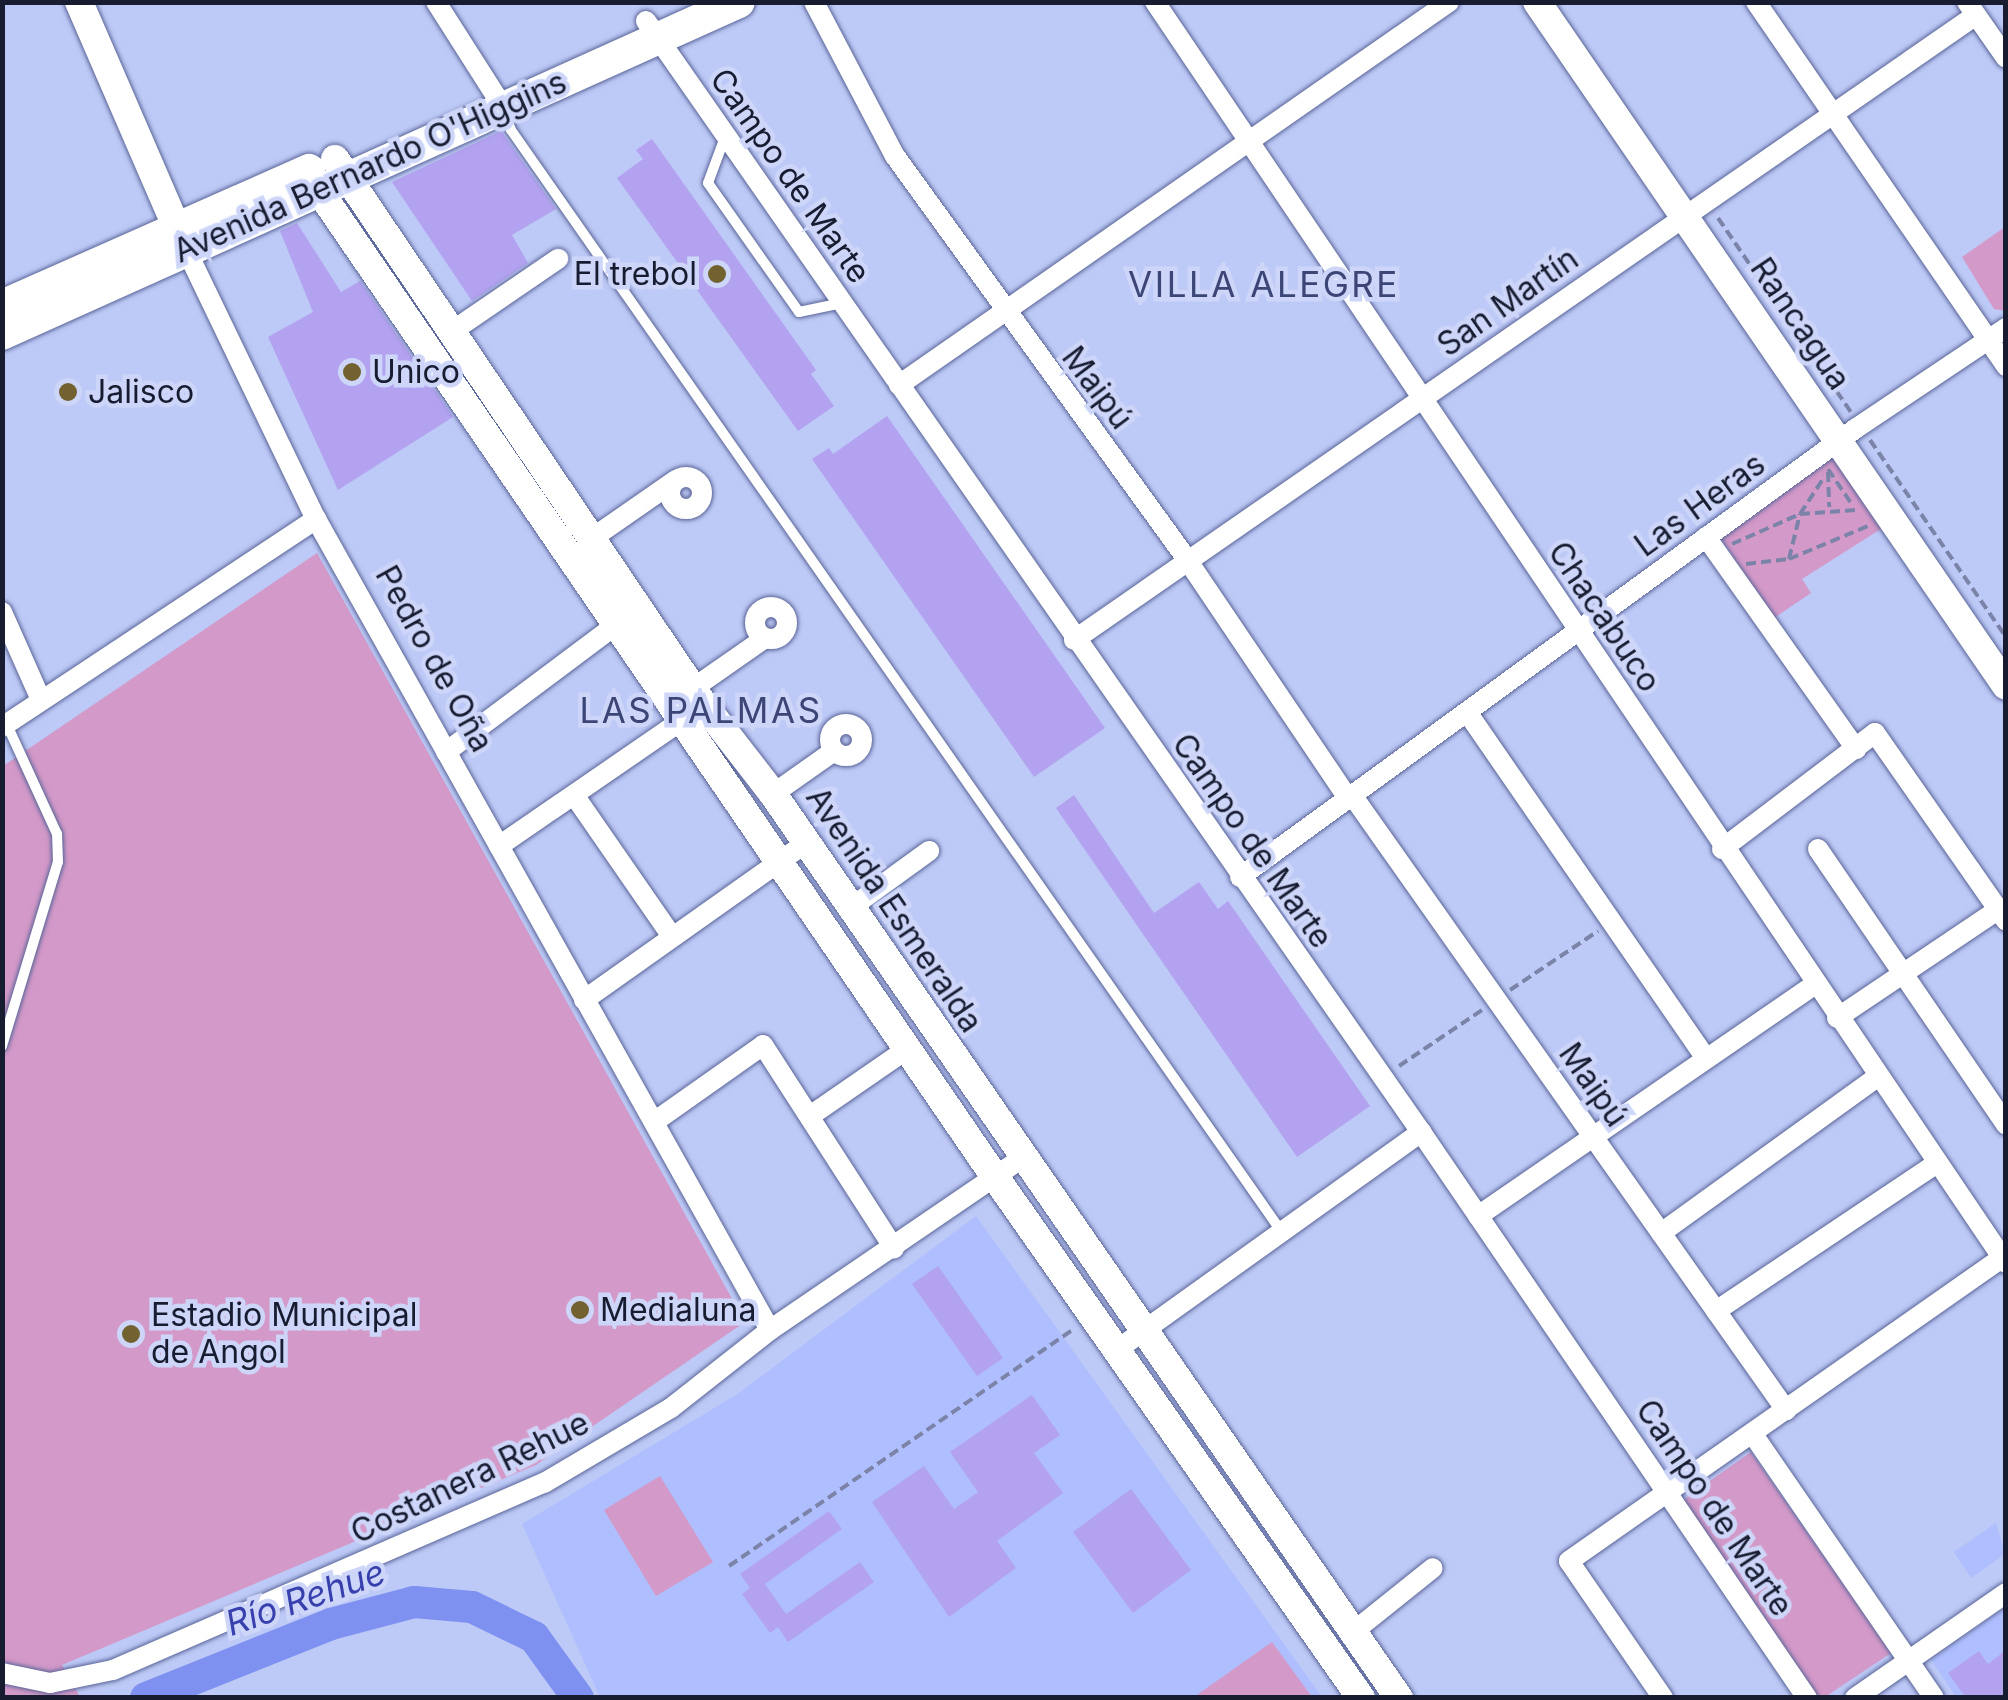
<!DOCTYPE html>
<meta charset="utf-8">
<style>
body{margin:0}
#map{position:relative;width:2008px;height:1700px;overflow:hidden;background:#bdc9f6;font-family:Inter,sans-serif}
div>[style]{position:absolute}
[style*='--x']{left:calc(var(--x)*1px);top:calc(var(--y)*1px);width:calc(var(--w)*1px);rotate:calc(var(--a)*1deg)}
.built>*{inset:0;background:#afbefe}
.green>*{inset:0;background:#d399c8}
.river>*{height:32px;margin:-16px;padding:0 16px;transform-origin:16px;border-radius:16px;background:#7e91f0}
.building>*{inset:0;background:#b3a2f0}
.path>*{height:4px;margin-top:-2px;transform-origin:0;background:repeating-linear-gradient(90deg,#7b84a8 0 10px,transparent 0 15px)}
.roads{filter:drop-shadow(0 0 2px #5a6598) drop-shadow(0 0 2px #5a6598)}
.lane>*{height:10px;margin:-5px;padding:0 5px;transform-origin:5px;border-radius:5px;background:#fff}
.street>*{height:20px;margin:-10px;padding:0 10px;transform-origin:10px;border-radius:10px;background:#fff}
.street>.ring{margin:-10px;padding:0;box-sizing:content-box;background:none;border:20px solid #fff;border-radius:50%}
.secondary>*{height:28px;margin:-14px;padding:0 14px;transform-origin:14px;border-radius:14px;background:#fff}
.primary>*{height:32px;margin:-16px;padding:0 16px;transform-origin:16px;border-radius:16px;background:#fff}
.dots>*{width:28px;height:28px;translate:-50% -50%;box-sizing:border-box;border:5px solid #cdd6f9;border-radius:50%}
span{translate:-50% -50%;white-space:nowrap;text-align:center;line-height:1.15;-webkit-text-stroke:9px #cdd6f9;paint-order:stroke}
.street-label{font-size:32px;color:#181c31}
.poi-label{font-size:32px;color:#181c31}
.right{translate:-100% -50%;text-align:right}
.left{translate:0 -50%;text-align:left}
.neighbourhood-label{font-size:35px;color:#3c4676;letter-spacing:2.5px}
.water-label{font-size:35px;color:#3740ac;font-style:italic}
.frame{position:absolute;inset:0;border:5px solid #181c31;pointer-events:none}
</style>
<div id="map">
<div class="built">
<div style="clip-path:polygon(976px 1216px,1322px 1697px,600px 1697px,522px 1524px,739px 1393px)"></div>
<div style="clip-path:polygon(1996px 1523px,2005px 1554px,1971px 1578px,1954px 1552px)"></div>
<div style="clip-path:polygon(2005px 1608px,2005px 1697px,1956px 1697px,1931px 1660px)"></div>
</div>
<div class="green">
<div style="clip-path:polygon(2005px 227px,2005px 311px,1994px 309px,1962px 257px)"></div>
<div style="clip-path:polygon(1840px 445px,1892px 522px,1802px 579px,1811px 593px,1774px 618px,1718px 534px)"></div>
<div style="clip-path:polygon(317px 553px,745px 1322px,536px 1465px,62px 1665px,80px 1697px,3px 1698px,3px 766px)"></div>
<div style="clip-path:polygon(1751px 1452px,1891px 1653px,1825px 1697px,1818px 1697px,1683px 1500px)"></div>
<div style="clip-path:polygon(660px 1476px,713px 1562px,656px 1596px,604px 1510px)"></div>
<div style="clip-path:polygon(1272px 1642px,1312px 1697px,1194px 1697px)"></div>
</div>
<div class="river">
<div style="--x:146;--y:1698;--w:199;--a:-21.8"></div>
<div style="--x:331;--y:1624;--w:86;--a:-14.8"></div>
<div style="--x:414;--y:1602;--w:58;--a:4.9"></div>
<div style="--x:472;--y:1607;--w:69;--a:25.8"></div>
<div style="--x:534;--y:1637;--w:75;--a:54.2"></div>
</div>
<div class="building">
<div style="clip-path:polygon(501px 131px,556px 209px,512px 235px,528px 263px,472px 301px,392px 182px)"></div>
<div style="clip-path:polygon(652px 139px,816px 370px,811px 374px,834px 406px,798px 431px,617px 178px,643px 159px,636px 150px)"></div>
<div style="clip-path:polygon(297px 223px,341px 292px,360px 281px,453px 417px,338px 490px,268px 337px,313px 312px,280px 231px)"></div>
<div style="clip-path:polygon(887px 416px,1105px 728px,1034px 777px,812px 459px,829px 448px,833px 454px)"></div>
<div style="clip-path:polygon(1074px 795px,1154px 913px,1199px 882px,1218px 909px,1228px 901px,1370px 1106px,1297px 1157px,1056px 808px)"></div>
<div style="clip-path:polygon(938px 1266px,1003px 1358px,977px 1376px,912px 1284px)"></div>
<div style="clip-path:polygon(1032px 1395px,1060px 1435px,1034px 1453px,1063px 1493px,997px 1541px,1016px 1568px,949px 1617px,872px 1502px,924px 1466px,954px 1509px,978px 1492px,950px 1452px)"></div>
<div style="clip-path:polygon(1131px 1489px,1191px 1570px,1133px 1613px,1073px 1532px)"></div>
<div style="clip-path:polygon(829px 1511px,842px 1529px,765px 1584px,786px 1614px,860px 1562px,874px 1582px,788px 1642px,778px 1627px,770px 1633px,742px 1594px,750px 1588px,740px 1574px)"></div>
<div style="clip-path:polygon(2006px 1650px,2006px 1698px,1966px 1698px,1948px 1673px,1979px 1651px,1988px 1664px)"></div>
</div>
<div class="path">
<div style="--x:1718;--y:218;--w:235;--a:55.6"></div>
<div style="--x:1870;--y:440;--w:239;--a:55.4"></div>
<div style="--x:1828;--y:469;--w:40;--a:56"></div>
<div style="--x:1828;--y:472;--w:35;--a:88"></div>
<div style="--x:1732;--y:544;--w:74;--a:-23.8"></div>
<div style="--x:1800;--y:514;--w:56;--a:-4.1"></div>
<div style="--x:1789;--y:559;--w:86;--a:-22.7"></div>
<div style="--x:1746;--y:564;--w:43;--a:-6.6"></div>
<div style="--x:1789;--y:559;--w:46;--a:-76.3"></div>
<div style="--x:1800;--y:514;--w:45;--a:-56.7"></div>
<div style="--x:1510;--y:990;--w:106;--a:-33.8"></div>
<div style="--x:1399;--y:1066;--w:100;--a:-34"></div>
<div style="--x:729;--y:1566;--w:419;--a:-34.5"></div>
</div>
<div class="roads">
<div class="lane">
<div style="--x:504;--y:111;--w:20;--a:70"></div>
<div style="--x:511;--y:130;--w:1344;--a:55.03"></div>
<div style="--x:725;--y:137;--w:49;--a:110.3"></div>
<div style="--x:708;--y:183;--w:158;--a:54.8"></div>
<div style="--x:799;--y:312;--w:44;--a:-11.8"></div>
<div style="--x:2;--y:1046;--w:192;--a:-73.1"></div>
<div style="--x:58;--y:862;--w:28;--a:-92"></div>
<div style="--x:57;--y:834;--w:120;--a:-114.6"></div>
</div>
<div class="street">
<div style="--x:436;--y:2;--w:125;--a:57.5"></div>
<div style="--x:814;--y:2;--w:174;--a:62.3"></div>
<div style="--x:895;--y:156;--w:500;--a:54.1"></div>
<div style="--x:1188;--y:561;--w:286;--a:56"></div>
<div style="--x:1155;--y:2;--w:1521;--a:55.99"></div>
<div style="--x:1756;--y:2;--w:442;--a:55.5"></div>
<div style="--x:1967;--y:2;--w:68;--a:55.1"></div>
<div style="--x:646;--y:21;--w:1355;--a:55.1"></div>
<div style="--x:1421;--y:1132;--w:685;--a:55.71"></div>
<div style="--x:182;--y:241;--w:309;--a:64.3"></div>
<div style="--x:316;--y:519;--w:929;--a:60.76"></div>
<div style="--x:451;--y:332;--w:130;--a:-34.3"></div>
<div style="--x:899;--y:385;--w:670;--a:-34.85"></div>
<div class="ring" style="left:670px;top:477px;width:12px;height:12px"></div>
<div style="--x:1706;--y:537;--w:260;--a:54.7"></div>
<div style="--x:591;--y:539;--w:103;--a:-34.8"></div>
<div class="ring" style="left:755px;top:607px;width:12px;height:12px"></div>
<div style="--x:2;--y:612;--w:96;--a:66.1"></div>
<div style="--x:1074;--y:640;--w:1097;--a:-34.72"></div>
<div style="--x:692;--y:689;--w:89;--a:-34.9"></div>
<div style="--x:1467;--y:712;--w:421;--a:55.4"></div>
<div class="ring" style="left:830px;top:724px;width:12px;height:12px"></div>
<div style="--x:2;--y:727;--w:377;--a:-33.5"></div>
<div style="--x:446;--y:752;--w:224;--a:-36.8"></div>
<div style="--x:773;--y:794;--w:75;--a:-35.2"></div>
<div style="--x:574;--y:795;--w:170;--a:55.3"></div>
<div style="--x:1352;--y:795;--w:753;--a:54.79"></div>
<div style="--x:499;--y:846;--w:233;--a:-34.5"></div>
<div style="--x:1722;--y:849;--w:192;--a:-37.2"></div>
<div style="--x:1875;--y:733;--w:229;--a:55.1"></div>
<div style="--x:1818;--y:849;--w:334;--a:55.7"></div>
<div style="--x:1240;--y:877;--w:761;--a:-36.07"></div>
<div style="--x:1855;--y:429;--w:182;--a:-33.8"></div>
<div style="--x:849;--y:909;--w:99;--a:-35.9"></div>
<div style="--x:584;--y:1000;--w:272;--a:-35.3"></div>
<div style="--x:1837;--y:1018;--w:194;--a:-33.9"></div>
<div style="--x:810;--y:1116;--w:118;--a:-34.6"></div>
<div style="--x:654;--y:1122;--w:133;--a:-35.2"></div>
<div style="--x:763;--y:1045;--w:242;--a:57.2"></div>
<div style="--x:1478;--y:1216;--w:409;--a:-34.5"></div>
<div style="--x:1661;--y:1233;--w:266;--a:-35.8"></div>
<div style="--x:1716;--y:1311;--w:266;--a:-33.8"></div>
<div style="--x:1118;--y:1349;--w:373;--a:-35.6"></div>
<div style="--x:1752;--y:1433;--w:321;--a:55.5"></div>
<div style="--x:1353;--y:1632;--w:102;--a:-38.7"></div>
<div style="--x:2;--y:1673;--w:49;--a:11.8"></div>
<div style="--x:50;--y:1683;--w:64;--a:-11.7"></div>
<div style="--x:113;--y:1670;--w:470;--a:-23.5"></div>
<div style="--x:544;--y:1483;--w:147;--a:-30.6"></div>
<div style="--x:671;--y:1408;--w:126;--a:-38.2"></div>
<div style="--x:770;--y:1330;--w:305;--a:-34.3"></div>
<div style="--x:1663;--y:1698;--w:166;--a:-124.5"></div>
<div style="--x:1569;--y:1561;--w:533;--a:-35"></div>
<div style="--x:1855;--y:1698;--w:184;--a:-34.8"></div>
</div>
<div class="secondary">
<div style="--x:79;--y:2;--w:247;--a:66.6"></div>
<div style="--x:1537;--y:2;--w:829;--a:55.56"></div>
<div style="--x:335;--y:159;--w:659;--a:55.95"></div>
<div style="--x:704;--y:705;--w:113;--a:52.2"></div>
<div style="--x:773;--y:794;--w:1100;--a:55.3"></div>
<div style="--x:307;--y:173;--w:1214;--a:55.58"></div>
<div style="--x:993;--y:1174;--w:640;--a:54.92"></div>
</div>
<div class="primary">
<div style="--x:2;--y:306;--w:336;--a:-23.9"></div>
<div style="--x:2;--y:334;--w:808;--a:-24.25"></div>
</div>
</div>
<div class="dots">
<div style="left:717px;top:274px;background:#716230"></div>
<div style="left:352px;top:372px;background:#716230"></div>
<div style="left:68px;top:392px;background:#716230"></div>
<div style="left:580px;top:1310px;background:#716230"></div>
<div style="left:131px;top:1334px;background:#716230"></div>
</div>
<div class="street-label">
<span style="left:370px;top:167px;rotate:-24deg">Avenida Bernardo O'Higgins</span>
<span style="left:790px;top:176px;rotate:55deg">Campo de Marte</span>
<span style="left:1508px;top:302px;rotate:-35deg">San Martín</span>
<span style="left:1800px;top:324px;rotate:56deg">Rancagua</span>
<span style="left:1097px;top:388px;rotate:53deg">Maipú</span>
<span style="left:1700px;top:505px;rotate:-36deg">Las Heras</span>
<span style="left:1604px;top:617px;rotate:56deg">Chacabuco</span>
<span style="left:434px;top:659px;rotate:61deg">Pedro de Oña</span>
<span style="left:1252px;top:841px;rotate:55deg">Campo de Marte</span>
<span style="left:894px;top:910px;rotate:56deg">Avenida Esmeralda</span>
<span style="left:1593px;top:1085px;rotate:55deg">Maipú</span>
<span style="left:470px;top:1478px;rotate:-26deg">Costanera Rehue</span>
<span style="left:1714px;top:1508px;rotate:56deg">Campo de Marte</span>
</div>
<div class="poi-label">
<span class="right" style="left:697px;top:274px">El trebol</span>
<span class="left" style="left:372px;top:372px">Unico</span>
<span class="left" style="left:88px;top:392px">Jalisco</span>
<span class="left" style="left:600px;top:1310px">Medialuna</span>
<span class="left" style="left:151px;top:1334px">Estadio Municipal<br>de Angol</span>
</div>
<div class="neighbourhood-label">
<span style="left:1264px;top:284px">VILLA ALEGRE</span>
<span style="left:701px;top:710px">LAS PALMAS</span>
</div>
<div class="water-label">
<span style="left:305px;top:1597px;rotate:-19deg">Río Rehue</span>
</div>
<div class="frame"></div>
</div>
